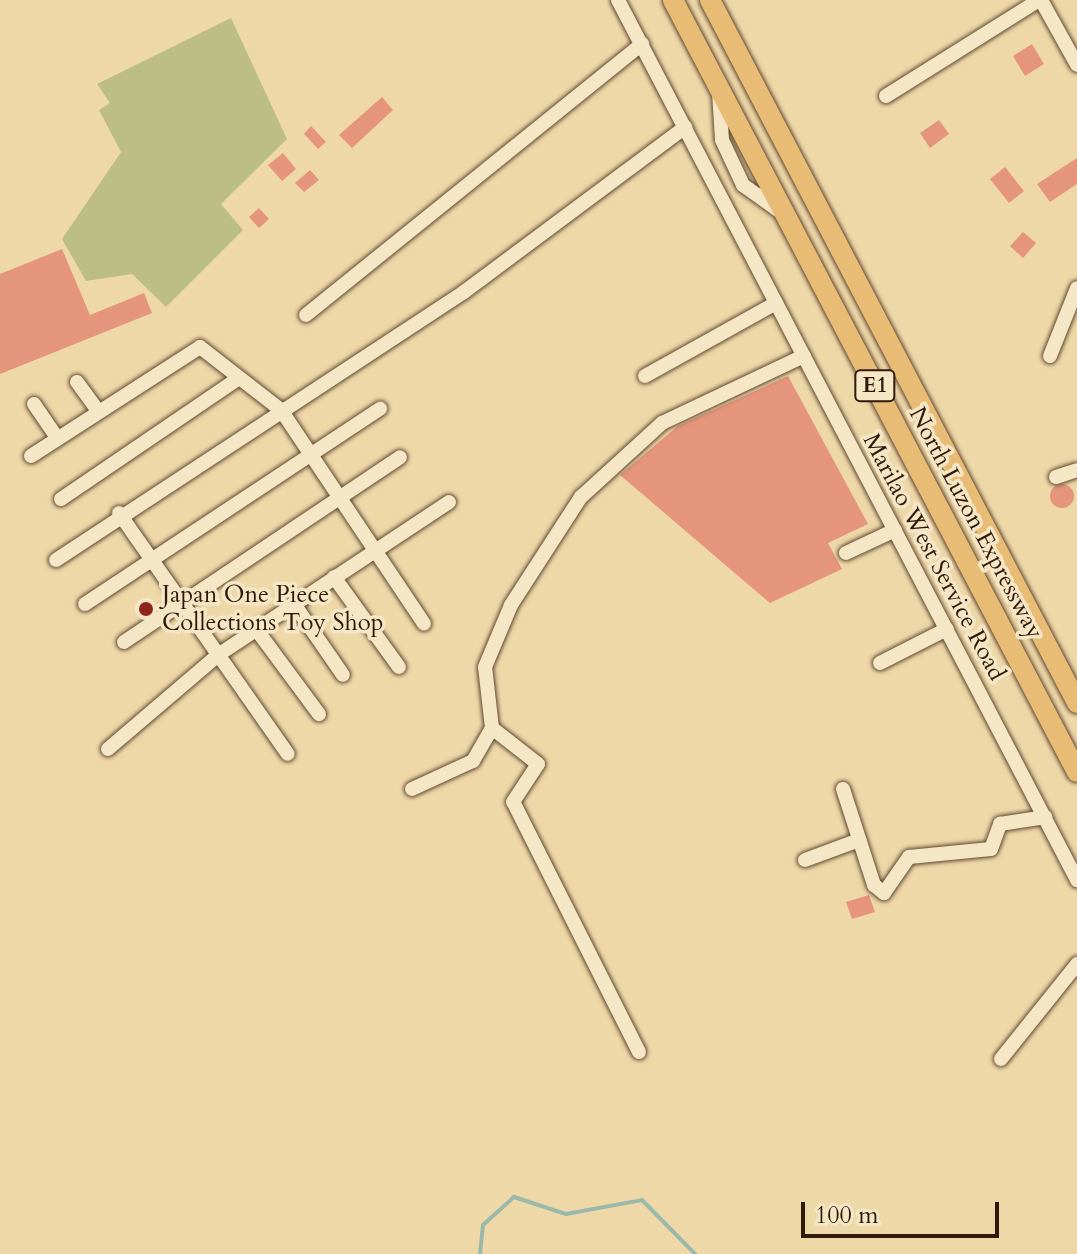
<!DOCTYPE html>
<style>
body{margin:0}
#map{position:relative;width:1077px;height:1254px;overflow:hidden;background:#efd8a8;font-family:Cardo,serif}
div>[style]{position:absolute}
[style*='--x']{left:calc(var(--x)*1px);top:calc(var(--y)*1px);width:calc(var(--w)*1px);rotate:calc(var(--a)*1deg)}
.green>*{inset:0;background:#bcbe85}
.stream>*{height:4px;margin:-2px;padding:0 2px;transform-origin:2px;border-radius:2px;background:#9ab9aa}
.building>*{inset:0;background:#e4957c}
.round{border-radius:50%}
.roads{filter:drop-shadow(0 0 2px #604932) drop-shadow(0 0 2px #604932)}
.minor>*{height:14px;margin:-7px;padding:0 7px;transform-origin:7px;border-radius:7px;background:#f5e6c6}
.highway>*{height:20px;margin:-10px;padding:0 10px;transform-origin:10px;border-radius:10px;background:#e8bc74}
.dots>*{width:22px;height:22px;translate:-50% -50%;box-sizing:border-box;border:4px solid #f5e6c6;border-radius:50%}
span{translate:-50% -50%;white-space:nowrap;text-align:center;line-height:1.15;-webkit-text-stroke:7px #f5e6c6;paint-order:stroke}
.shield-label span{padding:2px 6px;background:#f5e6c6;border:2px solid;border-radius:6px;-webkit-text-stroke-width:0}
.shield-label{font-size:22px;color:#30190a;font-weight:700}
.street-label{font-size:24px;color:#30190a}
.poi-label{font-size:24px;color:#30190a}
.left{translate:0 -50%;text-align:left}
.scale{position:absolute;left:801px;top:1202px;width:198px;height:36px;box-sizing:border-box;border:4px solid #30190a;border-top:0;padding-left:10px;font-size:24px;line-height:28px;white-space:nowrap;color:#30190a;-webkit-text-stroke:6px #f5e6c6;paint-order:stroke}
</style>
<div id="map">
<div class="green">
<div style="clip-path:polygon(231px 18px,287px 139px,221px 204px,243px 230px,166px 307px,132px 274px,86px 281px,62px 239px,121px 152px,99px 110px,110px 103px,97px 84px)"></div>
</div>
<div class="stream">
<div style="--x:480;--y:1254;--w:29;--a:-84"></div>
<div style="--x:483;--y:1225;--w:42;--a:-42.1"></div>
<div style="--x:514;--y:1197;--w:55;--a:18.1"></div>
<div style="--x:566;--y:1214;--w:77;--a:-10.4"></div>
<div style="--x:642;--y:1200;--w:76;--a:45.5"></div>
</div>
<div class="building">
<div style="clip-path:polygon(1032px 44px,1044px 64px,1025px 76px,1013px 56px)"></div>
<div style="clip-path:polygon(382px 97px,393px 110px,352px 148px,339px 135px)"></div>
<div style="clip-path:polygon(939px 120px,949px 134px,930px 148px,920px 133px)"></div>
<div style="clip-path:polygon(311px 126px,326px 142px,318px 149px,304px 134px)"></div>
<div style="clip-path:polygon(283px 153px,296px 169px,282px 181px,268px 165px)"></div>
<div style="clip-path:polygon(1077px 158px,1077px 184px,1050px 202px,1037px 184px)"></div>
<div style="clip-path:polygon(1005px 167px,1024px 191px,1009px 203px,990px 179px)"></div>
<div style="clip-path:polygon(310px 170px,319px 180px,304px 192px,295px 183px)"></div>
<div style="clip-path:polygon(259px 208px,269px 219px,259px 228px,249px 217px)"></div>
<div style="clip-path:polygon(1023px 232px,1036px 243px,1023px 258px,1010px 246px)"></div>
<div style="clip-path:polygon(62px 249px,90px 315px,144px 293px,152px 313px,0 374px,0 274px)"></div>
<div style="clip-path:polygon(788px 376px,868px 524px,828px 543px,842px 569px,770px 603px,620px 475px,678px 426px)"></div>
<div class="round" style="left:1050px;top:484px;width:24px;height:24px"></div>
<div style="clip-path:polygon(869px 895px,875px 912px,852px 919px,846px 902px)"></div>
</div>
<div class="roads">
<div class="minor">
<div style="--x:618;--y:0;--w:993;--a:62.45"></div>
<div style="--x:1041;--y:0;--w:74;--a:61"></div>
<div style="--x:719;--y:92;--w:48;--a:86.4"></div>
<div style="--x:722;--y:140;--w:50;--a:65"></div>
<div style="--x:743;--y:185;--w:52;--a:35.5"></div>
<div style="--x:886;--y:96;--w:181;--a:-32.1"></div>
<div style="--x:306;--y:315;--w:432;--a:-38.9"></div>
<div style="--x:1050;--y:356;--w:73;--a:-68.3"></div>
<div style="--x:645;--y:376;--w:150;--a:-29.1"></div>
<div style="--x:77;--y:382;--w:37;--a:54"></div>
<div style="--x:34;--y:404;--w:42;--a:55.6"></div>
<div style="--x:31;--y:456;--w:201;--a:-32.8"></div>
<div style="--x:200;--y:347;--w:103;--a:37.9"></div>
<div style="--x:281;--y:410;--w:257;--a:56.2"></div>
<div style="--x:1056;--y:477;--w:22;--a:-18"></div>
<div style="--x:61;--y:499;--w:215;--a:-34.2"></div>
<div style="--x:119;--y:513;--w:294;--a:55"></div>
<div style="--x:846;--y:553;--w:54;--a:-25.1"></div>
<div style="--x:56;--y:560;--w:488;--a:-33.3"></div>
<div style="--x:464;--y:292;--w:276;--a:-36.7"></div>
<div style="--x:334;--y:577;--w:111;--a:54.2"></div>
<div style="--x:85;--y:604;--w:354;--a:-33.5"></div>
<div style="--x:294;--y:604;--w:86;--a:55.4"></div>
<div style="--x:256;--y:629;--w:106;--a:53.5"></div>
<div style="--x:124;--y:642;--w:332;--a:-33.8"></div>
<div style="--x:880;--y:663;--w:75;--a:-26.9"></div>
<div style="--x:108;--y:749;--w:145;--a:-40.5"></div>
<div style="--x:218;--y:655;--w:277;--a:-33.5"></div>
<div style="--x:412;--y:789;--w:67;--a:-24.7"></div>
<div style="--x:473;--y:761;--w:38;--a:-60"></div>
<div style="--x:843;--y:789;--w:101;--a:72.1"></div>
<div style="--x:874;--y:885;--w:13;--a:39"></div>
<div style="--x:884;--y:893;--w:44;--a:-55.2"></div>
<div style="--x:909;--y:857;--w:82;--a:-5.6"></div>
<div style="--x:991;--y:849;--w:27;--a:-70"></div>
<div style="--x:1000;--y:824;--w:46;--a:-8.8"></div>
<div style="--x:805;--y:860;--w:58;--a:-20.3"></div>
<div style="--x:639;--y:1052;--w:280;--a:-116.7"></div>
<div style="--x:513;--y:802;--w:45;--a:-56.7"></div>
<div style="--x:538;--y:764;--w:58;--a:-142"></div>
<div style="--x:492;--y:728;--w:61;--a:-96.5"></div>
<div style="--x:485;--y:667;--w:67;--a:-67.2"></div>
<div style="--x:511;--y:605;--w:129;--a:-57.1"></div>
<div style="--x:581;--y:497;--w:110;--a:-42.4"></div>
<div style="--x:662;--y:423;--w:157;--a:-25.3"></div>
<div style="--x:1001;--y:1059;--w:122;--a:-51.3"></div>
</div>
<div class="highway">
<div style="--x:673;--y:0;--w:871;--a:62.38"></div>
<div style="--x:710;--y:0;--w:793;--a:62.43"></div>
</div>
</div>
<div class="dots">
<div style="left:146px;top:609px;background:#8f2418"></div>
</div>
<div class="shield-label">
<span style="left:875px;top:386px">E1</span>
</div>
<div class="street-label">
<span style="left:976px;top:523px;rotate:62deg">North Luzon Expressway</span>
<span style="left:934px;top:557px;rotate:62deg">Marilao West Service Road</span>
</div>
<div class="poi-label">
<span class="left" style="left:162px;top:609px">Japan One Piece<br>Collections Toy Shop</span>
</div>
<div class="scale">100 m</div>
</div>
